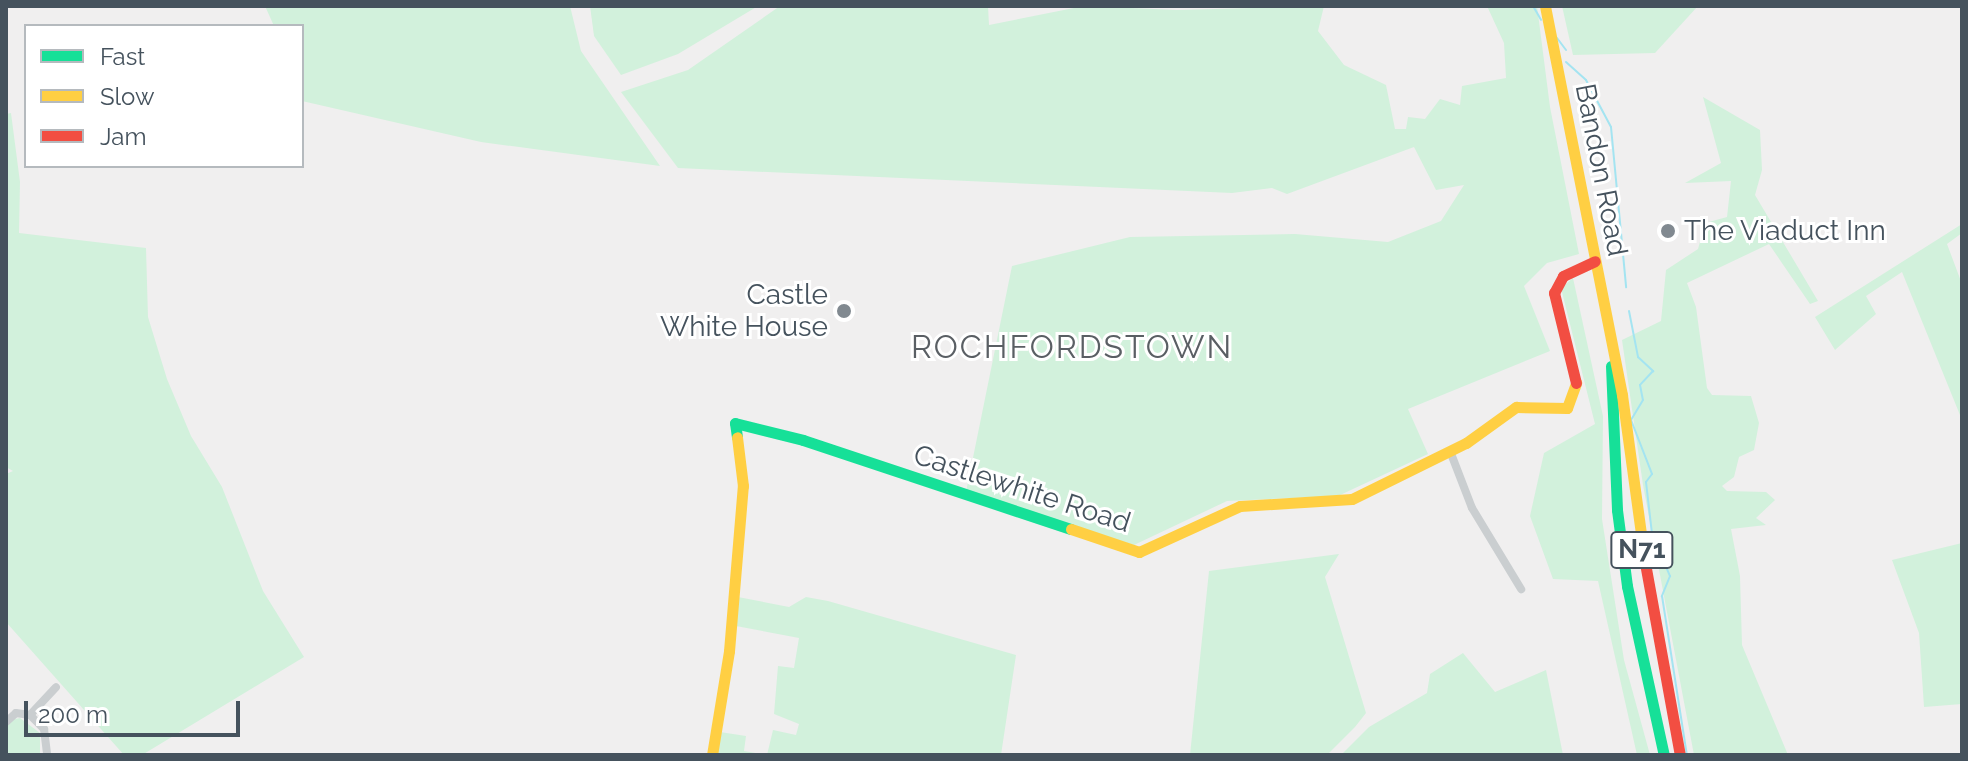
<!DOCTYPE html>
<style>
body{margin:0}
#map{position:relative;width:1968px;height:761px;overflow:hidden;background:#f0efef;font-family:Raleway,sans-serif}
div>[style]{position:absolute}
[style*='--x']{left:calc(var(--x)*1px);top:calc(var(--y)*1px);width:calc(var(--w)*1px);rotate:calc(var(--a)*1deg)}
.green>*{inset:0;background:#d2f1dc}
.stream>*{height:2px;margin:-1px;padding:0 1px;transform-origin:1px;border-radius:1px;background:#a4e4f1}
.street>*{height:8px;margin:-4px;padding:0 4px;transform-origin:4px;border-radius:4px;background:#caced0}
.fast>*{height:11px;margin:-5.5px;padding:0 5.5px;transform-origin:5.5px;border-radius:5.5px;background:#16e098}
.slow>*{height:11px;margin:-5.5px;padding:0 5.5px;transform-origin:5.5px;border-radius:5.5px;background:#ffcf43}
.jam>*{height:11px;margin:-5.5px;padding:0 5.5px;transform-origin:5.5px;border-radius:5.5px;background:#f24e42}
.dots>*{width:22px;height:22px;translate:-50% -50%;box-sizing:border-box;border:4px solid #fff;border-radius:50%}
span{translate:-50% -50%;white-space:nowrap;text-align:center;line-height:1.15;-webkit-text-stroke:6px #fff;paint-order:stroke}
.shield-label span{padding:2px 6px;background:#fff;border:2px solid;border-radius:6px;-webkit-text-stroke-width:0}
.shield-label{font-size:26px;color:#45525d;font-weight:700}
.street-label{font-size:28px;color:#45525d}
.poi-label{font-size:28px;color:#45525d}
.left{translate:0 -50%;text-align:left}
.right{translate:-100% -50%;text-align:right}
.quarter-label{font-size:32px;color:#5a5f64;letter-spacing:2px}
.frame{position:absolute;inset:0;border:8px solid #45525d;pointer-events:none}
.legend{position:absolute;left:24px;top:24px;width:280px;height:144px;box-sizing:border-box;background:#fff;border:2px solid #b5babe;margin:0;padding:10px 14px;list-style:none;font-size:24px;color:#45525d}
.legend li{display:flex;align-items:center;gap:16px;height:40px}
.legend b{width:40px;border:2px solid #b5babe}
.scale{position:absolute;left:24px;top:701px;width:216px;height:36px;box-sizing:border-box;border:4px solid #45525d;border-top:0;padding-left:10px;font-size:24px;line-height:28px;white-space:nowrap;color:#45525d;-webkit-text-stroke:6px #fff;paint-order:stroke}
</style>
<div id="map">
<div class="green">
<div style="clip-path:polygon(265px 6px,570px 6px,581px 51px,660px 166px,481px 142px,302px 101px,302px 26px,274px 26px)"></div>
<div style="clip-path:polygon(590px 6px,758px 6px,678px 54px,621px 75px,594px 36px)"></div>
<div style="clip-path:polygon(780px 6px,988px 6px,989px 25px,1084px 6px,1177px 10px,1324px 6px,1318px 31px,1344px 65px,1386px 85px,1395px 129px,1406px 129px,1408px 117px,1425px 119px,1440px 99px,1460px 105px,1462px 86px,1506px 78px,1504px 43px,1487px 6px,1537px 6px,1550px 107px,1579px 254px,1547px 263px,1524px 286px,1550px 351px,1408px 409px,1428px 454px,1338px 496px,1227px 501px,1134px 545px,966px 492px,1012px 266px,1130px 237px,1295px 234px,1388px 242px,1441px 221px,1464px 185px,1436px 190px,1414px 147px,1287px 194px,1272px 188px,1232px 193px,678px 168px,621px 92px,688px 70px)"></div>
<div style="clip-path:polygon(1562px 6px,1698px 6px,1655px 53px,1573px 55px)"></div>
<div style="clip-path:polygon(1703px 97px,1760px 130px,1762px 170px,1755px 195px,1818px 301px,1810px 304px,1769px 244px,1687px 283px,1696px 307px,1707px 388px,1712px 395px,1751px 396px,1759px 423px,1754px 450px,1739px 457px,1734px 477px,1722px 486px,1727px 491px,1766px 492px,1775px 500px,1756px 518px,1766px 525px,1731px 529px,1740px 576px,1742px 645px,1788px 755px,1694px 755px,1643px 485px,1622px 340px,1661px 321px,1666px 270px,1698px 249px,1705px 223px,1727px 217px,1731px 181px,1685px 183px,1721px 163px)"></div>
<div style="clip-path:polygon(11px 113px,20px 182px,19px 233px,146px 248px,148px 317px,167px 379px,191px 436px,222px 487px,263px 591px,304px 657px,142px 755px,124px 755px,6px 622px,6px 474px,13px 471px,6px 467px,6px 114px)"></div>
<div style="clip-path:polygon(1962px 224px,1962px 233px,1947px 244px,1962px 284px,1962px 420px,1902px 272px,1866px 296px,1876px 314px,1835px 350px,1815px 317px)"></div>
<div style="clip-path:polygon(1573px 278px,1603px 416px,1602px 519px,1624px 660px,1650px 755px,1637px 755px,1598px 581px,1553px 579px,1530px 516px,1544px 453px,1595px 424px,1561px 288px)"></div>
<div style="clip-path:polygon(1962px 543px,1962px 704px,1924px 707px,1919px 633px,1892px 560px)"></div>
<div style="clip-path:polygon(1339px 554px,1325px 577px,1366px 713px,1355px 727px,1327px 755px,1190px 755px,1209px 571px)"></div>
<div style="clip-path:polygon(738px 597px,789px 607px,806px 597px,828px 601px,1016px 655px,1001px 755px,717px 755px,720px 732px,746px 736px,744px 751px,767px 755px,773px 730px,796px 735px,799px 724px,774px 714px,778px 666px,794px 668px,799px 638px,736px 626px)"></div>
<div style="clip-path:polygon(1463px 653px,1495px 692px,1546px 670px,1563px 755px,1341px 755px,1369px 727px,1427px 693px,1430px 674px)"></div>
<div style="clip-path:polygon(20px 718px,40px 733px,40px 755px,6px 755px,6px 728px,10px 720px)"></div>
</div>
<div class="stream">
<div style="--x:1533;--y:6;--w:16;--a:60"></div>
<div style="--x:1557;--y:38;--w:15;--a:53"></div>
<div style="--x:1566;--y:62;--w:27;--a:42"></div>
<div style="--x:1586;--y:80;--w:53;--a:62"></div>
<div style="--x:1611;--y:127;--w:161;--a:84.6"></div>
<div style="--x:1629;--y:311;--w:47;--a:78.9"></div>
<div style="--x:1638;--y:357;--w:21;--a:43"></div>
<div style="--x:1653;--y:371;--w:19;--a:133"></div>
<div style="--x:1640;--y:385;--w:15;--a:79"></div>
<div style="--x:1643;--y:400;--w:23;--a:121"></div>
<div style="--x:1631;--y:420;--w:58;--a:68.7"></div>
<div style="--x:1652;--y:474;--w:10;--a:127"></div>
<div style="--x:1646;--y:482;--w:52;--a:83.4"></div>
<div style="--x:1652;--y:534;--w:46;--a:66.8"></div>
<div style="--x:1670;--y:576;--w:22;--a:112"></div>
<div style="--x:1662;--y:596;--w:161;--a:81.1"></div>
</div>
<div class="street">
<div style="--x:1450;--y:451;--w:61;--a:68.9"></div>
<div style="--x:1472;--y:508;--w:95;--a:58.8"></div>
<div style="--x:30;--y:715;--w:38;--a:-47"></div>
<div style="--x:6;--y:722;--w:13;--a:-42"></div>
<div style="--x:16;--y:713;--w:14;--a:8"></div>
<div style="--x:30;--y:715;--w:20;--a:45"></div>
<div style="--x:44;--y:729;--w:26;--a:83"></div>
</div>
<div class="fast">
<div style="--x:1611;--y:366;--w:144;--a:87.6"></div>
<div style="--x:1617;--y:510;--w:77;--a:82.5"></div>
<div style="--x:1627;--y:586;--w:173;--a:77.7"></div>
<div style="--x:737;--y:437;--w:14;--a:-98"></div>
<div style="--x:735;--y:423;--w:70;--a:14"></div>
<div style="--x:803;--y:440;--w:282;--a:18.4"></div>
</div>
<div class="slow">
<div style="--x:1545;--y:6;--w:397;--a:78.8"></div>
<div style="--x:1622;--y:395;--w:170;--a:82.2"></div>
<div style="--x:1071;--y:529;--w:72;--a:18.7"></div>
<div style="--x:1139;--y:552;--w:111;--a:-24.5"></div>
<div style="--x:1240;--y:506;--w:112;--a:-3.6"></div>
<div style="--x:1352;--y:499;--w:127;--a:-26.2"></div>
<div style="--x:1466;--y:443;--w:62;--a:-35.8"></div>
<div style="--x:1516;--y:407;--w:51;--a:1.1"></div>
<div style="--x:1567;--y:408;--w:27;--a:-70"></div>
<div style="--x:712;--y:755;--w:105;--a:-80.7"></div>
<div style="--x:729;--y:651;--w:166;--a:-85.2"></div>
<div style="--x:743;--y:486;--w:49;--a:-97"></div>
</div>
<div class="jam">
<div style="--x:1576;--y:383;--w:93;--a:-103.7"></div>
<div style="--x:1554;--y:293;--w:19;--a:-62"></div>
<div style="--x:1563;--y:276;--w:35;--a:-25"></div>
<div style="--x:1645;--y:563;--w:195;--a:79.7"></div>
</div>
<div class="dots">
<div style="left:1668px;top:231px;background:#818990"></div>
<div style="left:844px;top:311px;background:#818990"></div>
</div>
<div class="shield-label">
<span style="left:1642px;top:550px">N71</span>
</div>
<div class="street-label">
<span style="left:1601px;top:170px;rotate:79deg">Bandon Road</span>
<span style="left:1022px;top:489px;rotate:18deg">Castlewhite Road</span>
</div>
<div class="poi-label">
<span class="left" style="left:1684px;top:231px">The Viaduct Inn</span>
<span class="right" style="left:828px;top:311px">Castle<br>White House</span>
</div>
<div class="quarter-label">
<span style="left:1072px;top:347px">ROCHFORDSTOWN</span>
</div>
<div class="frame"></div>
<ul class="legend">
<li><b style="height:10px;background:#16e098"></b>Fast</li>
<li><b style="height:10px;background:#ffcf43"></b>Slow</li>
<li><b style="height:10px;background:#f24e42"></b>Jam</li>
</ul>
<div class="scale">200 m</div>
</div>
